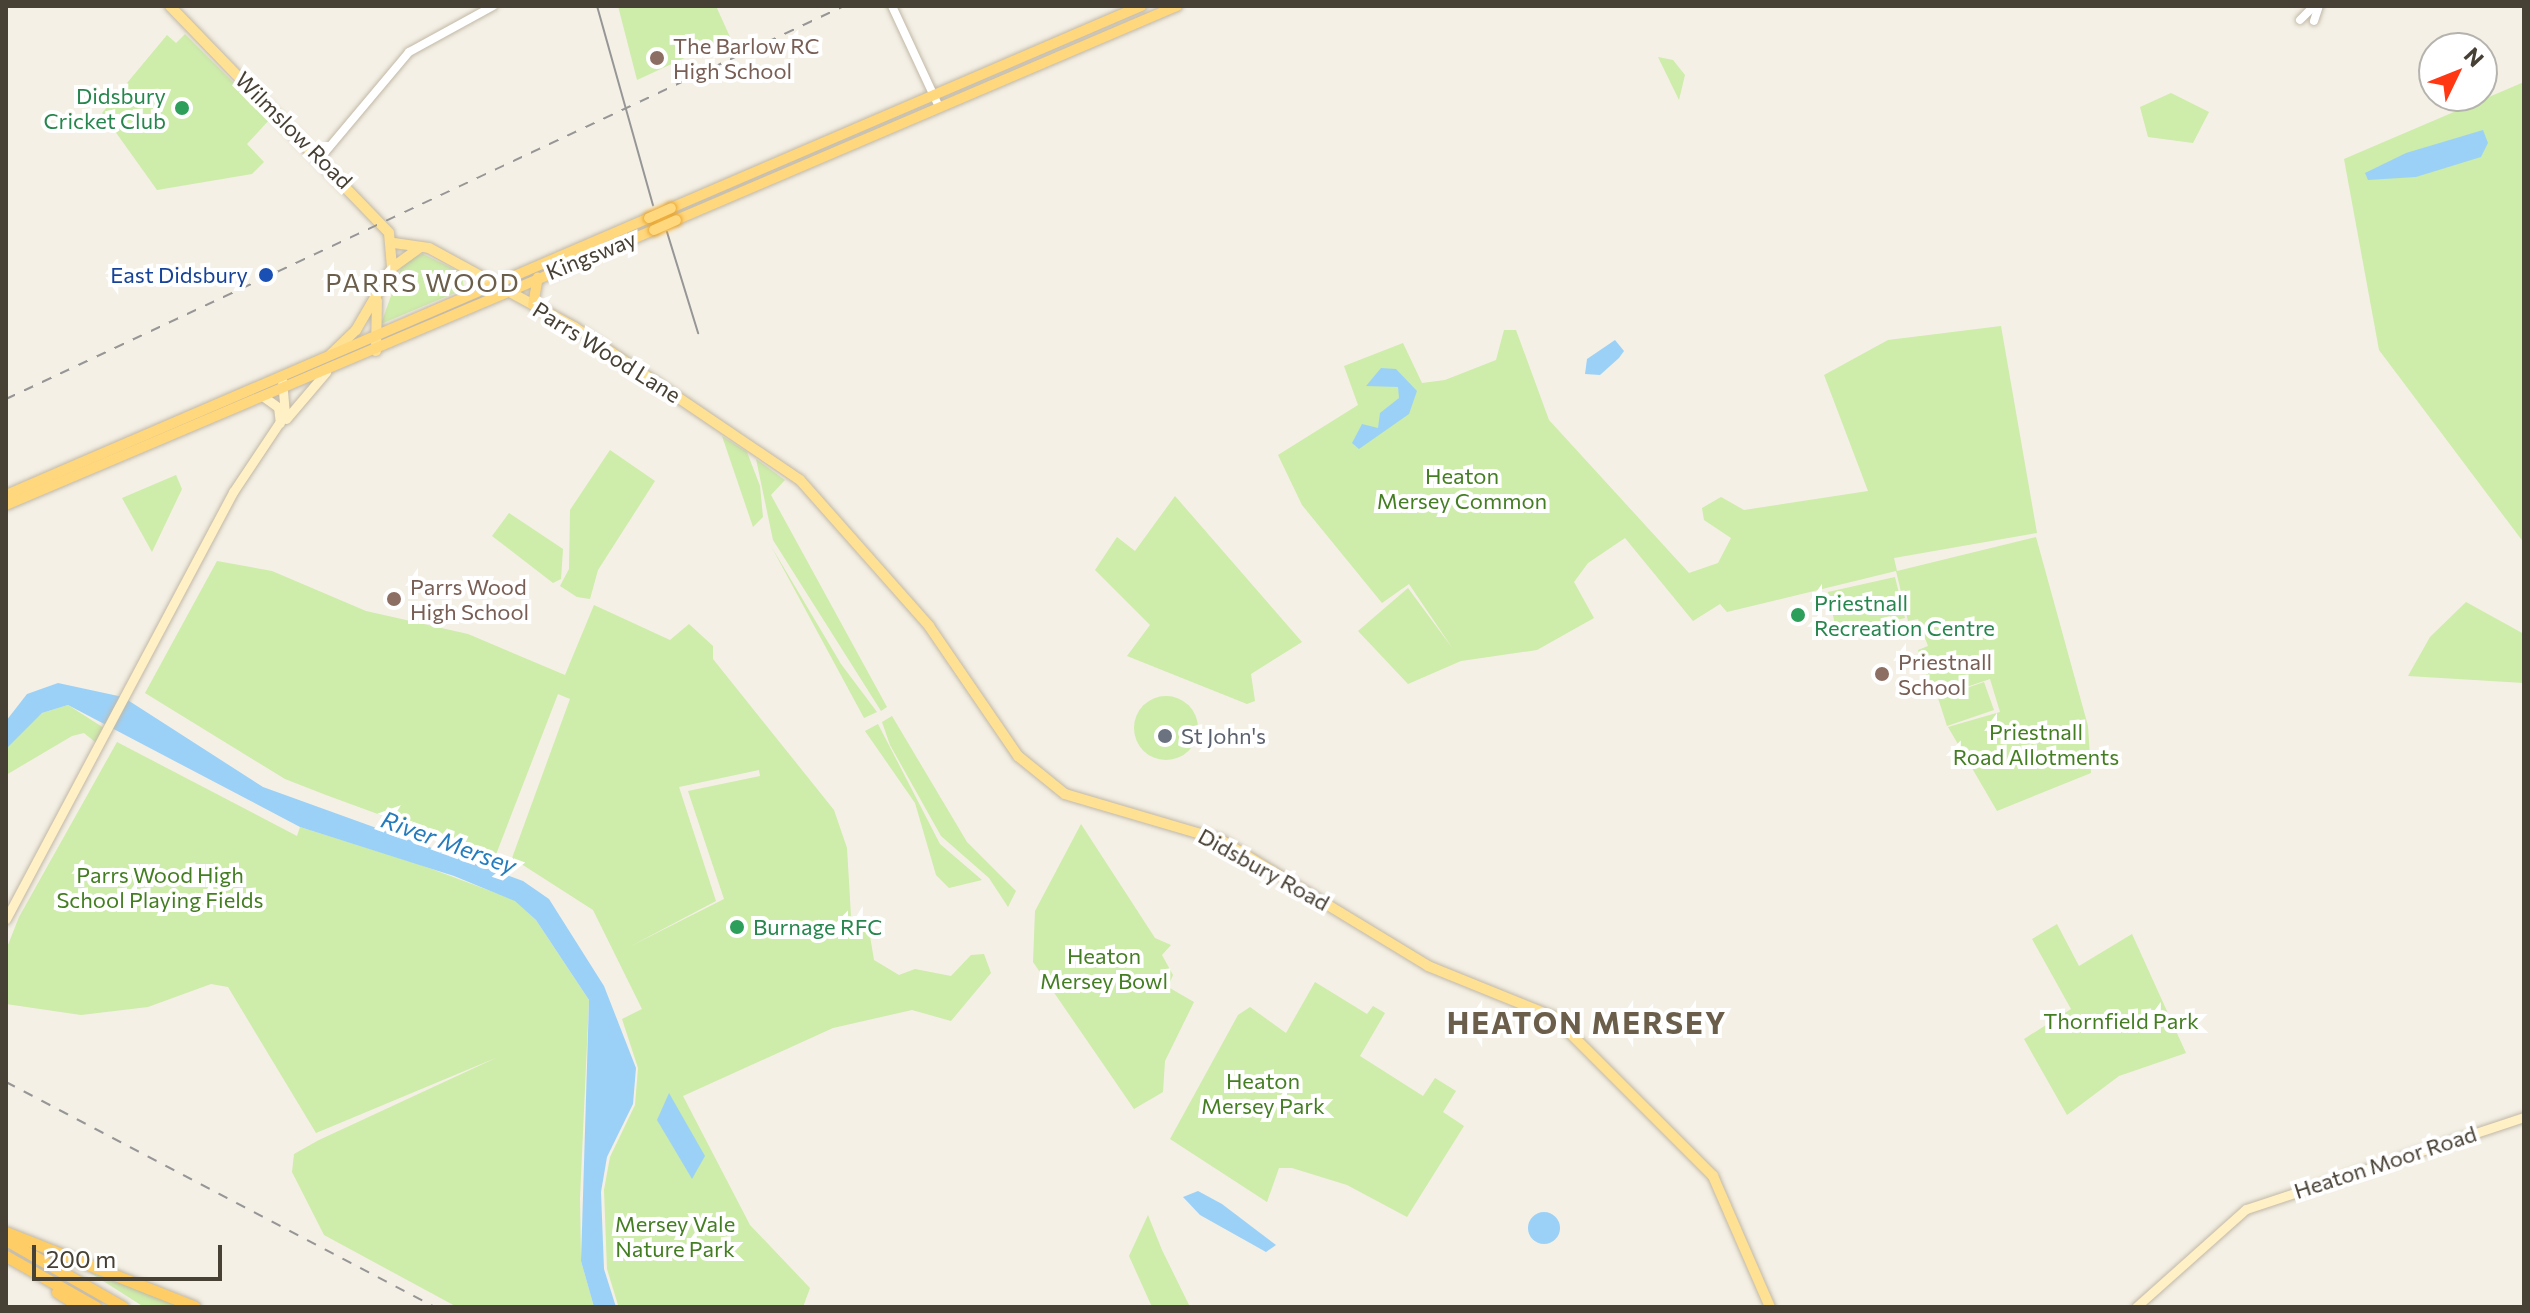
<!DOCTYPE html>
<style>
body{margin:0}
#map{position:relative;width:2530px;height:1313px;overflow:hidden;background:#f4f0e5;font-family:Commissioner,sans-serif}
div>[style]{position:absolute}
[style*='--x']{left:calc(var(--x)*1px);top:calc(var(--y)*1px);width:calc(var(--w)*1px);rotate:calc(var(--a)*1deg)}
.green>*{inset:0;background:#ceecaa}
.round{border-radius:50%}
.water>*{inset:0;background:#9cd1f7}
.roads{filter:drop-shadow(0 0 2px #c1b8a7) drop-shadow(0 0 2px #c1b8a7)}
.tertiary>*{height:8px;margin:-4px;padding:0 4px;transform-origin:4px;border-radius:4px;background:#fff}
.secondary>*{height:9px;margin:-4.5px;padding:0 4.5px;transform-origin:4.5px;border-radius:4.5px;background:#fff1c5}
.primary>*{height:10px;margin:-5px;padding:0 5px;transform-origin:5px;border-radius:5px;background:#ffe194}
.trunk>*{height:10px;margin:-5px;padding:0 5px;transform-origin:5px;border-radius:5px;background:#ffd77d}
.motorway>*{height:11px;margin:-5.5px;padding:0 5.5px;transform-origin:5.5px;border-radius:5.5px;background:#ffcd66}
.tram>*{height:2px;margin:-1px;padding:0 1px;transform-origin:1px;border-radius:1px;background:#969696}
.rail>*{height:2px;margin-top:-1px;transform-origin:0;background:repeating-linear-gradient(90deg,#969696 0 10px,transparent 0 20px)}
.bridges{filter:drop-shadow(0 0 2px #eba529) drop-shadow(0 0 2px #eba529)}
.trunk-bridge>*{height:10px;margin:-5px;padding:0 5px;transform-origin:5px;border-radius:5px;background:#ffd77d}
.dots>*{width:22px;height:22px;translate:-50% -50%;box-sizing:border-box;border:4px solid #fff;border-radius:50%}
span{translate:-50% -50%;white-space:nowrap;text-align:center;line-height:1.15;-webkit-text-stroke:8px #fff;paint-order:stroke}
.education-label{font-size:22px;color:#785e54}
.left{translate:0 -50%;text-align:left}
.leisure-label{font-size:22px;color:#27864d}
.right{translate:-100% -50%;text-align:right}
.street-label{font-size:22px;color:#474034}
.transit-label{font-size:22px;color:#164399}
.park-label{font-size:22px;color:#447e22}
.worship-label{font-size:22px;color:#5b616d}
.water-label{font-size:24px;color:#247bbd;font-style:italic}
.quarter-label{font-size:26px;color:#6b5e4a;letter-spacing:2px}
.district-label{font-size:30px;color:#6b5e4a;font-weight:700;letter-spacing:2px}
.frame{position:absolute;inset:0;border:8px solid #474034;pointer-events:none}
.north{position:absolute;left:2418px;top:32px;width:80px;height:80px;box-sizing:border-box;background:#fff;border:2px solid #b5b3ae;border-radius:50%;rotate:47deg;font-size:22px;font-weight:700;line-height:32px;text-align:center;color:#474034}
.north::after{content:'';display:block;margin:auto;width:28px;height:36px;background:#ff3712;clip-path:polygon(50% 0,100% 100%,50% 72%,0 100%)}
.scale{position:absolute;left:32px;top:1245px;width:190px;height:36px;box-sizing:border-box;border:4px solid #474034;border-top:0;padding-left:10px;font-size:24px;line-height:28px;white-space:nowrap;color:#474034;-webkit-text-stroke:6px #fff;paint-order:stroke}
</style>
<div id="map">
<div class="green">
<div style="clip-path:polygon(618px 6px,716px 6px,730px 37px,637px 80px)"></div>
<div style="clip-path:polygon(185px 34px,270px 119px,247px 144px,264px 162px,252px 174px,157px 190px,102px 113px,167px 35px,176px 43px)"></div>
<div style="clip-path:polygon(1658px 57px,1673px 60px,1685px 75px,1679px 100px)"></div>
<div style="clip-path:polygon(2524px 82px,2524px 543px,2379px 350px,2344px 159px)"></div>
<div style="clip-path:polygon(2171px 93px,2209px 112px,2193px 143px,2148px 137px,2140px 107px)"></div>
<div style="clip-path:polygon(423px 254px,462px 273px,464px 289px,381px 324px,404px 259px)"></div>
<div style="clip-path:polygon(2001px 326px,2037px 533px,1894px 558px,1897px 571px,2036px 537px,2088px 726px,2091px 773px,1997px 811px,1948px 727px,2000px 712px,1990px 679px,1934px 698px,1918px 650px,1928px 646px,1918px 619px,1908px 621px,1896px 571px,1727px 612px,1720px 604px,1693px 621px,1625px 538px,1588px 563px,1574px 582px,1594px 618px,1537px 650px,1461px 661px,1408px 684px,1358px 631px,1408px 588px,1453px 649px,1409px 584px,1382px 603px,1302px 505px,1278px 455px,1358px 405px,1344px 366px,1403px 343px,1422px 383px,1445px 380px,1496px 360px,1504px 330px,1516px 330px,1549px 420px,1689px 573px,1718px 563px,1731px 538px,1704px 520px,1702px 508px,1721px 497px,1744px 510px,1868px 491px,1824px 375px,1888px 340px)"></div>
<div style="clip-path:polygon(722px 436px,747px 452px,760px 486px,763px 517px,753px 527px)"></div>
<div style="clip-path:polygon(610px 450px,655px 481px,598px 570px,590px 599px,577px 597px,560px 586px,569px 569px,570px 510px)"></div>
<div style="clip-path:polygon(756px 459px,785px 480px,771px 495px,887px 707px,881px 711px,773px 540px)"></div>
<div style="clip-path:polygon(176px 475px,182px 489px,152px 552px,122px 498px)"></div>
<div style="clip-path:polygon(1175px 496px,1302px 642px,1251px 674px,1255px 701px,1247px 704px,1127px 656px,1150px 625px,1095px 570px,1117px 537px,1135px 551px)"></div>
<div style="clip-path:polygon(509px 513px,563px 549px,561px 579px,553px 583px,492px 536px)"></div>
<div style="clip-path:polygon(771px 546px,841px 664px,877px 712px,864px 718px)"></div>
<div style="clip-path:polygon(evenodd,217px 561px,272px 571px,366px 611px,468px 634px,565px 675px,594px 605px,670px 640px,689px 624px,713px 646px,713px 659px,834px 810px,847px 848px,851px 916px,870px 936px,874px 960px,899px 975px,915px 969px,951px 976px,971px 955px,984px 954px,991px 973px,951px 1021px,912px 1010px,833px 1028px,683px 1096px,750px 1225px,810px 1288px,803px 1307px,618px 1305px,607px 1269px,604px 1190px,610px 1157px,635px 1105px,638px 1068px,622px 1019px,642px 1009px,593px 910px,512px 858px,570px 699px,558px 694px,495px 857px,326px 795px,285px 779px,145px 693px,217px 561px,759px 770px,760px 776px,688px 791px,724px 899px,629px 947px,716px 901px,679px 787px,759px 770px)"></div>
<div style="clip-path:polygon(1895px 577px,1905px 618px,1837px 634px,1828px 592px)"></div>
<div style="clip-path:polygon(2466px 602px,2524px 634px,2524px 683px,2408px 676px,2430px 637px)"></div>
<div style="clip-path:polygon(1984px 682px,1994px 710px,1947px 726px,1938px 698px)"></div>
<div class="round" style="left:1134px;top:696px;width:64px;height:64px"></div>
<div style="clip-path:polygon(68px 705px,107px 730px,100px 746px,84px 733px,72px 736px,6px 775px,6px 749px,17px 734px,42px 713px)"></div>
<div style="clip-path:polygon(892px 716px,967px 842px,1016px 891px,1008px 907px,989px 878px,941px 836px,890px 745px,882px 722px)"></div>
<div style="clip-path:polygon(878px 724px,940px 844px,982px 880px,949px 888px,936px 875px,915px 803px,865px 731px)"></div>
<div style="clip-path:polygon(117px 742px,297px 836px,300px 827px,421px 865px,515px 900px,536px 920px,589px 1000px,580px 1198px,581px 1261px,594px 1307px,457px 1307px,324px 1235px,292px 1172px,294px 1154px,319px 1140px,498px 1057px,316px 1133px,228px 987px,211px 984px,148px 1007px,81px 1015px,6px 1004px,6px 950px,19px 917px)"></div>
<div style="clip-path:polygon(1081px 824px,1155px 938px,1171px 945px,1162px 955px,1173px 975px,1168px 987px,1194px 1002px,1165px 1061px,1163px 1092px,1134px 1109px,1033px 962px,1035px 911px)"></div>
<div style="clip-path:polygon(2057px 924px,2079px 966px,2132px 934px,2186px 1053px,2119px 1076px,2067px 1115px,2024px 1039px,2071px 1009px,2032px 939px)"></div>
<div style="clip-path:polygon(1315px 982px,1367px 1014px,1373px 1006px,1385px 1013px,1360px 1056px,1423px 1096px,1435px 1078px,1456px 1091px,1443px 1112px,1464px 1126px,1407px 1217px,1347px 1185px,1292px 1168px,1279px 1168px,1267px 1202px,1170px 1139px,1238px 1015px,1250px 1007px,1286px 1033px)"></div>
<div style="clip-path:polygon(1148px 1215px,1162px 1250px,1190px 1307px,1152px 1307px,1129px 1256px)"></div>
<div style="clip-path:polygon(89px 1272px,180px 1305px,184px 1307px,144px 1307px)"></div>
</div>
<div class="water">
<div style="clip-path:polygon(2483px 130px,2488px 143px,2481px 157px,2416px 177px,2368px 180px,2365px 173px,2406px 153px)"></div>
<div style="clip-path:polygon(1615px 340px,1624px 351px,1619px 358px,1600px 375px,1585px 374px,1587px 359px)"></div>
<div style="clip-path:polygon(1381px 368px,1396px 369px,1417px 391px,1409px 414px,1359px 449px,1352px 443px,1362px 424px,1378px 428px,1380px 413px,1399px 398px,1398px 387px,1366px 386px)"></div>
<div style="clip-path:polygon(58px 683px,123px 697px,263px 787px,523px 881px,549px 899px,604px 986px,636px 1068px,633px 1104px,607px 1157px,601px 1192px,604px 1269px,616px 1307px,594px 1307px,581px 1261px,589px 1000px,536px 920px,515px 901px,454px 876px,300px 827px,68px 705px,42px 713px,6px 749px,6px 721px,27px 694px)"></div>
<div style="clip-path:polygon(669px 1093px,705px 1156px,692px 1179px,657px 1120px)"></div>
<div style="clip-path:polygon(1198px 1191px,1222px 1204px,1276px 1245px,1266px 1252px,1200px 1215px,1183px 1197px)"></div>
<div class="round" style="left:1528px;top:1212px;width:32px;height:32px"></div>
</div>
<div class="roads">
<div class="tertiary">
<div style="--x:892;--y:6;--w:111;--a:65"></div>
<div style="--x:2300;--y:20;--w:20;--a:-45"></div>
<div style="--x:2314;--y:21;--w:16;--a:-72"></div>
<div style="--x:321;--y:157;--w:137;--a:-50"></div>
<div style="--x:409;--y:52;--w:96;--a:-28.7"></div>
</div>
<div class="secondary">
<div style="--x:264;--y:397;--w:17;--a:36"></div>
<div style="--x:278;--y:407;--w:16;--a:83"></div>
<div style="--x:286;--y:419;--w:62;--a:-49.6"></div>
<div style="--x:6;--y:919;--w:484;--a:-62"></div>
<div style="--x:233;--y:492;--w:94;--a:-56.3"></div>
<div style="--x:285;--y:414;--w:34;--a:-95"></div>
<div style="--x:2136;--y:1307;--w:147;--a:-41.7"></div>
<div style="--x:2246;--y:1209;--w:293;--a:-18.3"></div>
</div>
<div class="primary">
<div style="--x:170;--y:6;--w:315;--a:46"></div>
<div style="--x:389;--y:233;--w:35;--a:85"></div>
<div style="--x:392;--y:268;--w:72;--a:120.1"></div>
<div style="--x:356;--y:330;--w:35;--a:136"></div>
<div style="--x:394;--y:243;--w:35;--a:8"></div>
<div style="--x:429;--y:248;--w:165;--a:28.6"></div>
<div style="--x:574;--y:327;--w:273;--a:34.1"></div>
<div style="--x:800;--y:480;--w:195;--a:48.5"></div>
<div style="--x:929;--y:626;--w:158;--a:55.6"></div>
<div style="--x:1018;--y:756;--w:60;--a:39"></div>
<div style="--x:1065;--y:794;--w:163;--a:16.4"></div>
<div style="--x:1221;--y:840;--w:242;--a:31.3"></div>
<div style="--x:1428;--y:966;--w:136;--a:22"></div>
<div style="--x:1554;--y:1017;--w:225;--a:45"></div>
<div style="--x:1713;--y:1176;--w:143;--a:66.5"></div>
<div style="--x:393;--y:267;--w:34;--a:-36"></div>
<div style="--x:376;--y:351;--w:50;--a:-88.9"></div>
</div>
<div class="trunk">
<div style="--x:671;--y:208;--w:512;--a:-23.26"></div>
<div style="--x:676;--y:220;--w:545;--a:-23.13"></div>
<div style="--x:533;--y:305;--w:28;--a:-80"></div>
<div style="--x:6;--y:495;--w:700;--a:-23.31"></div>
<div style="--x:6;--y:505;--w:704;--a:-23"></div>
</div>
<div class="motorway">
<div style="--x:6;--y:1232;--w:203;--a:21.6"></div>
<div style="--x:6;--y:1240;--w:135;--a:29.8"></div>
<div style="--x:6;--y:1256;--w:103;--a:29.5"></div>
<div style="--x:57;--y:1292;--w:27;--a:33"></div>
</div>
</div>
<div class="tram">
<div style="--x:597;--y:6;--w:207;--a:74.3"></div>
<div style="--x:667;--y:232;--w:106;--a:72.9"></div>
</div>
<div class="rail">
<div style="--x:6;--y:399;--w:926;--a:-25.13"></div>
<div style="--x:6;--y:1082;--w:484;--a:27.7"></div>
</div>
<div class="bridges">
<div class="trunk-bridge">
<div style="--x:649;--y:218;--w:24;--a:-24"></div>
<div style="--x:654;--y:230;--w:24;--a:-24"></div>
</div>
</div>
<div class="dots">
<div style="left:657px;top:58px;background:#8d6e63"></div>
<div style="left:182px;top:108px;background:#2e9e5b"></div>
<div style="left:266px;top:275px;background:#1a4fb4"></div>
<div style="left:394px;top:599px;background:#8d6e63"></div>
<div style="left:1798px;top:615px;background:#2e9e5b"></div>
<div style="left:1882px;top:674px;background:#8d6e63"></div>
<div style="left:1165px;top:736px;background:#6b7280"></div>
<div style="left:737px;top:927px;background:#2e9e5b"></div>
</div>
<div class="education-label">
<span class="left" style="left:673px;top:58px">The Barlow RC<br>High School</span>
<span class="left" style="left:410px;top:599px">Parrs Wood<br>High School</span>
<span class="left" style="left:1898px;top:674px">Priestnall<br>School</span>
</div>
<div class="leisure-label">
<span class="right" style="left:166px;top:108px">Didsbury<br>Cricket Club</span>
<span class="left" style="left:1814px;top:615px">Priestnall<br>Recreation Centre</span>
<span class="left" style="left:753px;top:927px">Burnage RFC</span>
</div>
<div class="street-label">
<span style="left:294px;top:130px;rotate:45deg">Wilmslow Road</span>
<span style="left:591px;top:255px;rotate:-22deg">Kingsway</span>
<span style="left:607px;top:352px;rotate:32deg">Parrs Wood Lane</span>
<span style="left:1264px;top:869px;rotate:29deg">Didsbury Road</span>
<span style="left:2385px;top:1162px;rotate:-18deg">Heaton Moor Road</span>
</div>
<div class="transit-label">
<span class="right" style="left:248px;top:275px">East Didsbury</span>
</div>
<div class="park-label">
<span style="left:1462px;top:488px">Heaton<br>Mersey Common</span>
<span style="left:2036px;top:744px">Priestnall<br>Road Allotments</span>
<span style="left:160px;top:887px">Parrs Wood High<br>School Playing Fields</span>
<span style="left:1104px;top:968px">Heaton<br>Mersey Bowl</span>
<span style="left:2121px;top:1021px">Thornfield Park</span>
<span style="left:1263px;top:1093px">Heaton<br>Mersey Park</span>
<span style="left:675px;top:1236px">Mersey Vale<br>Nature Park</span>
</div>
<div class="worship-label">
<span class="left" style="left:1181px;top:736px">St John's</span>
</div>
<div class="water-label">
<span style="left:449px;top:842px;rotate:20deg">River Mersey</span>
</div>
<div class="quarter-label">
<span style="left:423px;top:282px">PARRS WOOD</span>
</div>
<div class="district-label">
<span style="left:1587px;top:1022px">HEATON MERSEY</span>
</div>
<div class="frame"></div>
<div class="north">N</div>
<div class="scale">200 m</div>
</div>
